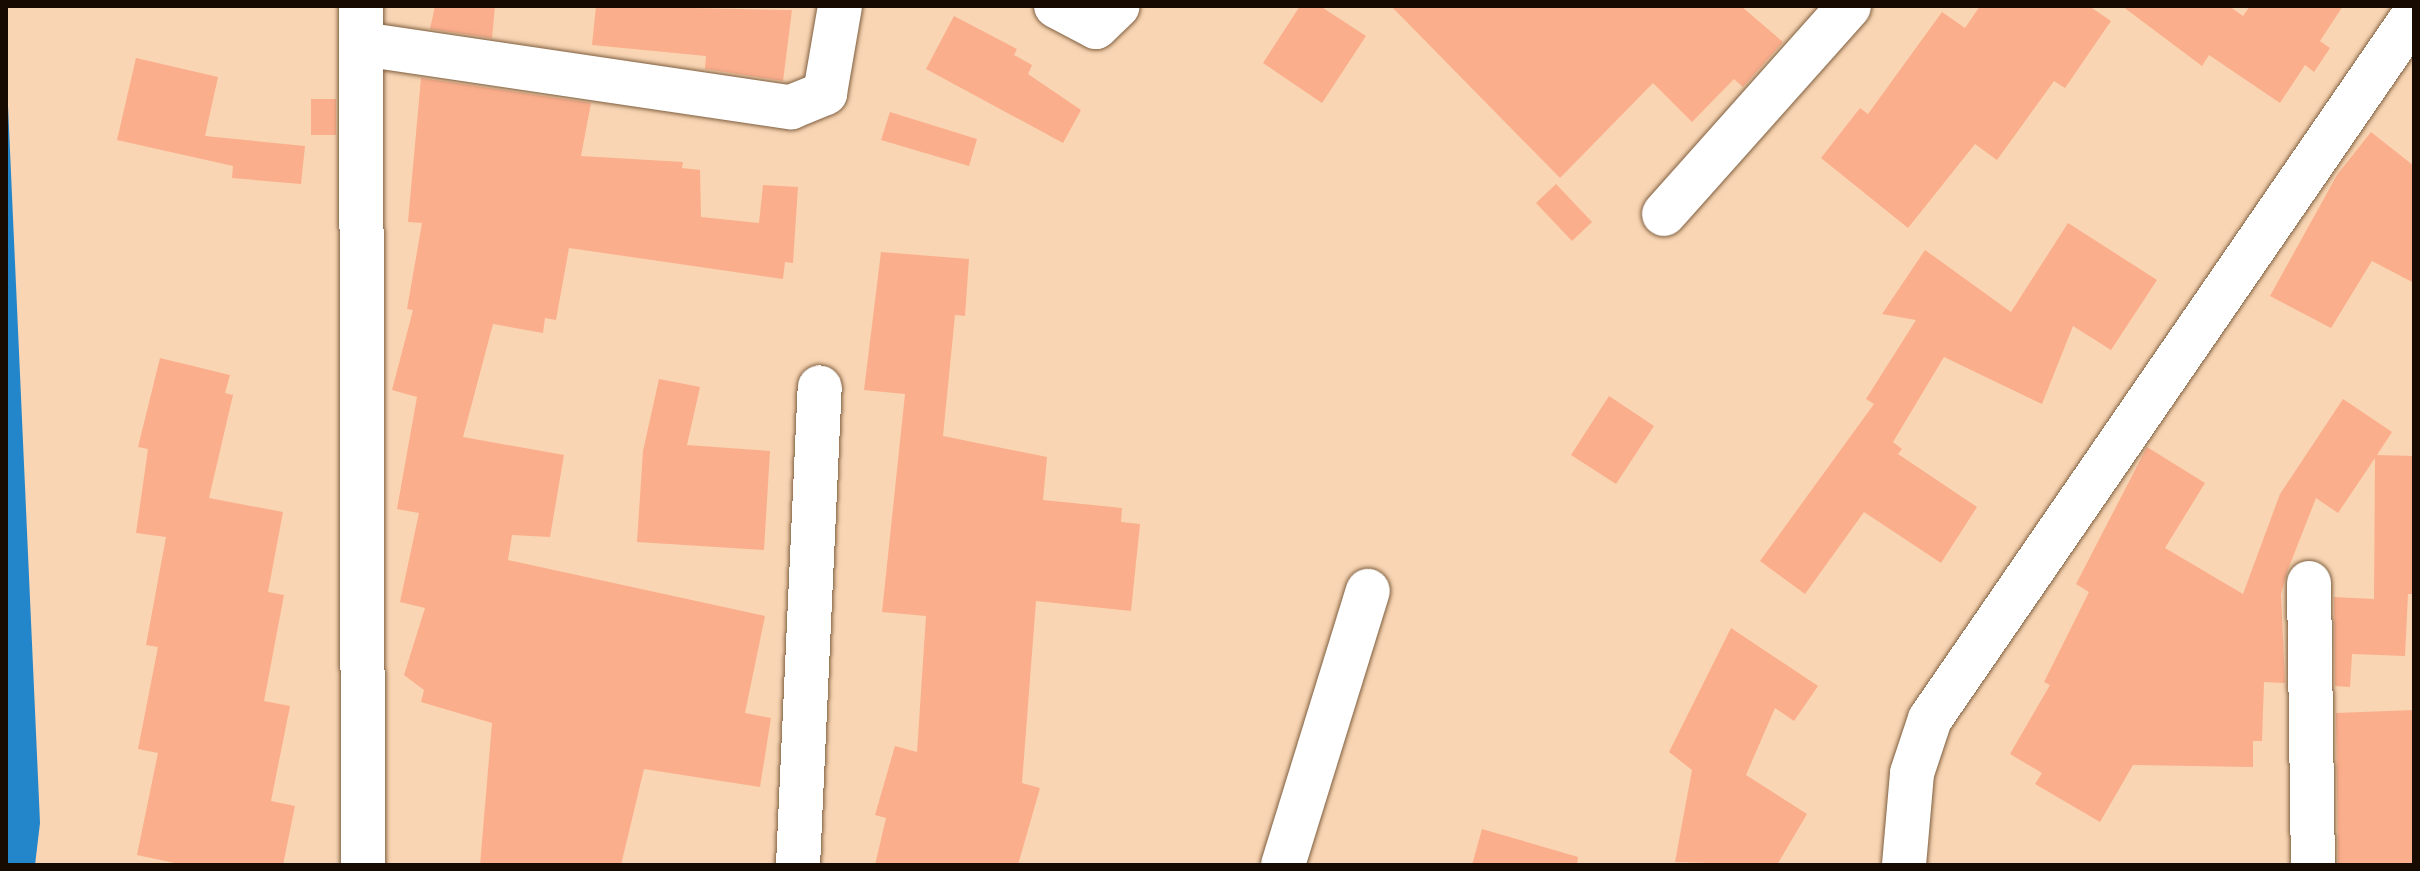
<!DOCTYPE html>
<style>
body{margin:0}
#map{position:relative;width:2420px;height:871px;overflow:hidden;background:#f9d5b3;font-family:"Alegreya Sans",sans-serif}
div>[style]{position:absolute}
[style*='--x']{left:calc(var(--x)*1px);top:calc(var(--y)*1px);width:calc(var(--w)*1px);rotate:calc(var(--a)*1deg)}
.water>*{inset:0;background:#2385ca}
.building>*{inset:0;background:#fbae8c}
.roads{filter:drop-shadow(0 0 2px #7e5f40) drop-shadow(0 0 2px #7e5f40)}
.minor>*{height:44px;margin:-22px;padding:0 22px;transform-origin:22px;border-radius:22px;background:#fff}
span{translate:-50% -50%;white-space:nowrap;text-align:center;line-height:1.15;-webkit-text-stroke:8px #fbe5d1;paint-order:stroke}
.frame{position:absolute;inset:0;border:8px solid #160a01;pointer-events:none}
</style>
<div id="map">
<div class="water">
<div style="clip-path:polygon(6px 61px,40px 823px,35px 865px,6px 865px)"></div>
</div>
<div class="building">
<div style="clip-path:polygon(435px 6px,495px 6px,492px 38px,430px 29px)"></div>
<div style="clip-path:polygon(596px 6px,792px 10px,783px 81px,705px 69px,706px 56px,592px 45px)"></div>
<div style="clip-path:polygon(1300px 6px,1320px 6px,1366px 36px,1322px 103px,1263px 63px)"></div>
<div style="clip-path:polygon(1391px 6px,1741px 6px,1783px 42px,1743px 87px,1734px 79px,1692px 122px,1653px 83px,1560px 178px)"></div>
<div style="clip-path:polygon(1980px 6px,2089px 6px,2111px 21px,2065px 88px,2054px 81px,1997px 160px,1975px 144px,1908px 228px,1821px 158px,1860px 108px,1868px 114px,1942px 12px,1965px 28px)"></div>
<div style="clip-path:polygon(2122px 6px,2229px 6px,2243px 16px,2250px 6px,2343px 6px,2320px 41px,2330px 48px,2314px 72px,2305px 65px,2280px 103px,2209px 55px,2202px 66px)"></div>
<div style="clip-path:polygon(954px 16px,1017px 49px,1014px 55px,1032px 65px,1028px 74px,1081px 110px,1063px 143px,926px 69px)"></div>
<div style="clip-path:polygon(136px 58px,218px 77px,205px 136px,305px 146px,301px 184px,232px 178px,233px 166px,117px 140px)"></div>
<div style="clip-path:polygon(421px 78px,591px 103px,581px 156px,683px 162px,682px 168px,700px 170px,701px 217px,759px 223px,763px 185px,798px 187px,793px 263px,785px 262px,783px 279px,569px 248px,556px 320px,545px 318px,543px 333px,493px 324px,463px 437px,564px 455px,550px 537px,512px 535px,508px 560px,765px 616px,745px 713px,771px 718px,760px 787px,644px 769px,621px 865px,480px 865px,492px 723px,421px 702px,424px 690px,404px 675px,425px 608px,400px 602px,419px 513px,397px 509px,417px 397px,392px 390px,413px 310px,407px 309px,422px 223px,408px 222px)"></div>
<div style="clip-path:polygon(311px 99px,336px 99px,336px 135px,311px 135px)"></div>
<div style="clip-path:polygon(890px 112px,977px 139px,969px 166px,881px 140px)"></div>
<div style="clip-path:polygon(2371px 132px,2414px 166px,2414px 283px,2372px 261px,2331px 328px,2270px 296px,2337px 175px)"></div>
<div style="clip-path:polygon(1556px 184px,1592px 222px,1572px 241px,1536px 203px)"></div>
<div style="clip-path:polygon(2068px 223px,2157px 280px,2111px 350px,2073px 326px,2042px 404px,1944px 357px,1893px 442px,1902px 449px,1898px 454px,1977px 507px,1941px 563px,1864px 512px,1805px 594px,1760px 561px,1874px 404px,1866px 399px,1916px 320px,1882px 314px,1925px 250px,2011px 312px)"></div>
<div style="clip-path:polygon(881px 252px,969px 259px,965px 316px,955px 315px,943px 436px,1047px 457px,1043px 500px,1122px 508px,1121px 522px,1140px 524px,1131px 611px,1036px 601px,1022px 783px,1040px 788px,1018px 865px,875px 865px,886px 818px,875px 815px,895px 746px,917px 752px,926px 616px,882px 612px,905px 394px,864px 390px)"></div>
<div style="clip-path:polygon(160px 358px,230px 375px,225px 393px,233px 395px,209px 498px,283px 512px,268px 592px,284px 595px,264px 701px,290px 706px,271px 801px,295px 806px,283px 865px,184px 865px,137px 855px,158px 753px,138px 749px,158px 647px,146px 645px,166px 537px,136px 533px,148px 449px,138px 447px)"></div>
<div style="clip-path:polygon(659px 379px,700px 387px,687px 445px,770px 451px,764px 550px,637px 542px,643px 451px)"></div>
<div style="clip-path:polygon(1609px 396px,1654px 426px,1616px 484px,1571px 455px)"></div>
<div style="clip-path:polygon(2343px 399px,2392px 432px,2377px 455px,2414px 456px,2414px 594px,2408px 594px,2405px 656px,2352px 654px,2350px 687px,2335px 686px,2334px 597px,2374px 599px,2375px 458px,2338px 513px,2316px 498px,2287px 572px,2281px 594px,2285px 683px,2264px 682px,2262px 741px,2253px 741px,2253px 767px,2133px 765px,2100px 822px,2035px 784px,2042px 773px,2010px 754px,2050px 685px,2044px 682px,2089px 592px,2076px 584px,2147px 447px,2205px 483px,2165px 548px,2243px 594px,2280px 494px)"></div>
<div style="clip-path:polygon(1731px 628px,1818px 686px,1794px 721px,1775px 708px,1746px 775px,1807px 814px,1777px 865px,1675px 862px,1692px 770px,1669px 752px)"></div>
<div style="clip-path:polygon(2414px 710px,2414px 865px,2338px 863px,2336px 713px)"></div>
<div style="clip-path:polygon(1482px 829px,1578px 857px,1577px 865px,1472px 865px)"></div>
</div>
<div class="roads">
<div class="minor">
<div style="--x:361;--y:6;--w:859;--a:89.87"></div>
<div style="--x:1056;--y:6;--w:45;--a:27.7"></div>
<div style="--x:1096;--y:27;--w:30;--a:-44"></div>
<div style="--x:362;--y:44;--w:434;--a:8.4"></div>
<div style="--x:791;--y:107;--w:37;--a:-22"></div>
<div style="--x:825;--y:93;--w:88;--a:-80.2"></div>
<div style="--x:1664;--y:214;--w:278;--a:-48.3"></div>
<div style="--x:2309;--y:583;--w:282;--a:89.2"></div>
<div style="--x:798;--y:865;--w:478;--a:-87.4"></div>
<div style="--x:1283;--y:865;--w:287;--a:-72.8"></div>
<div style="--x:1904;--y:865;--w:92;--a:-85"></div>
<div style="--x:1912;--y:773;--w:57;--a:-71.6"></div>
<div style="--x:1930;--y:719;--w:854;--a:-55.49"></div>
</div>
</div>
<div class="frame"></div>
</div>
